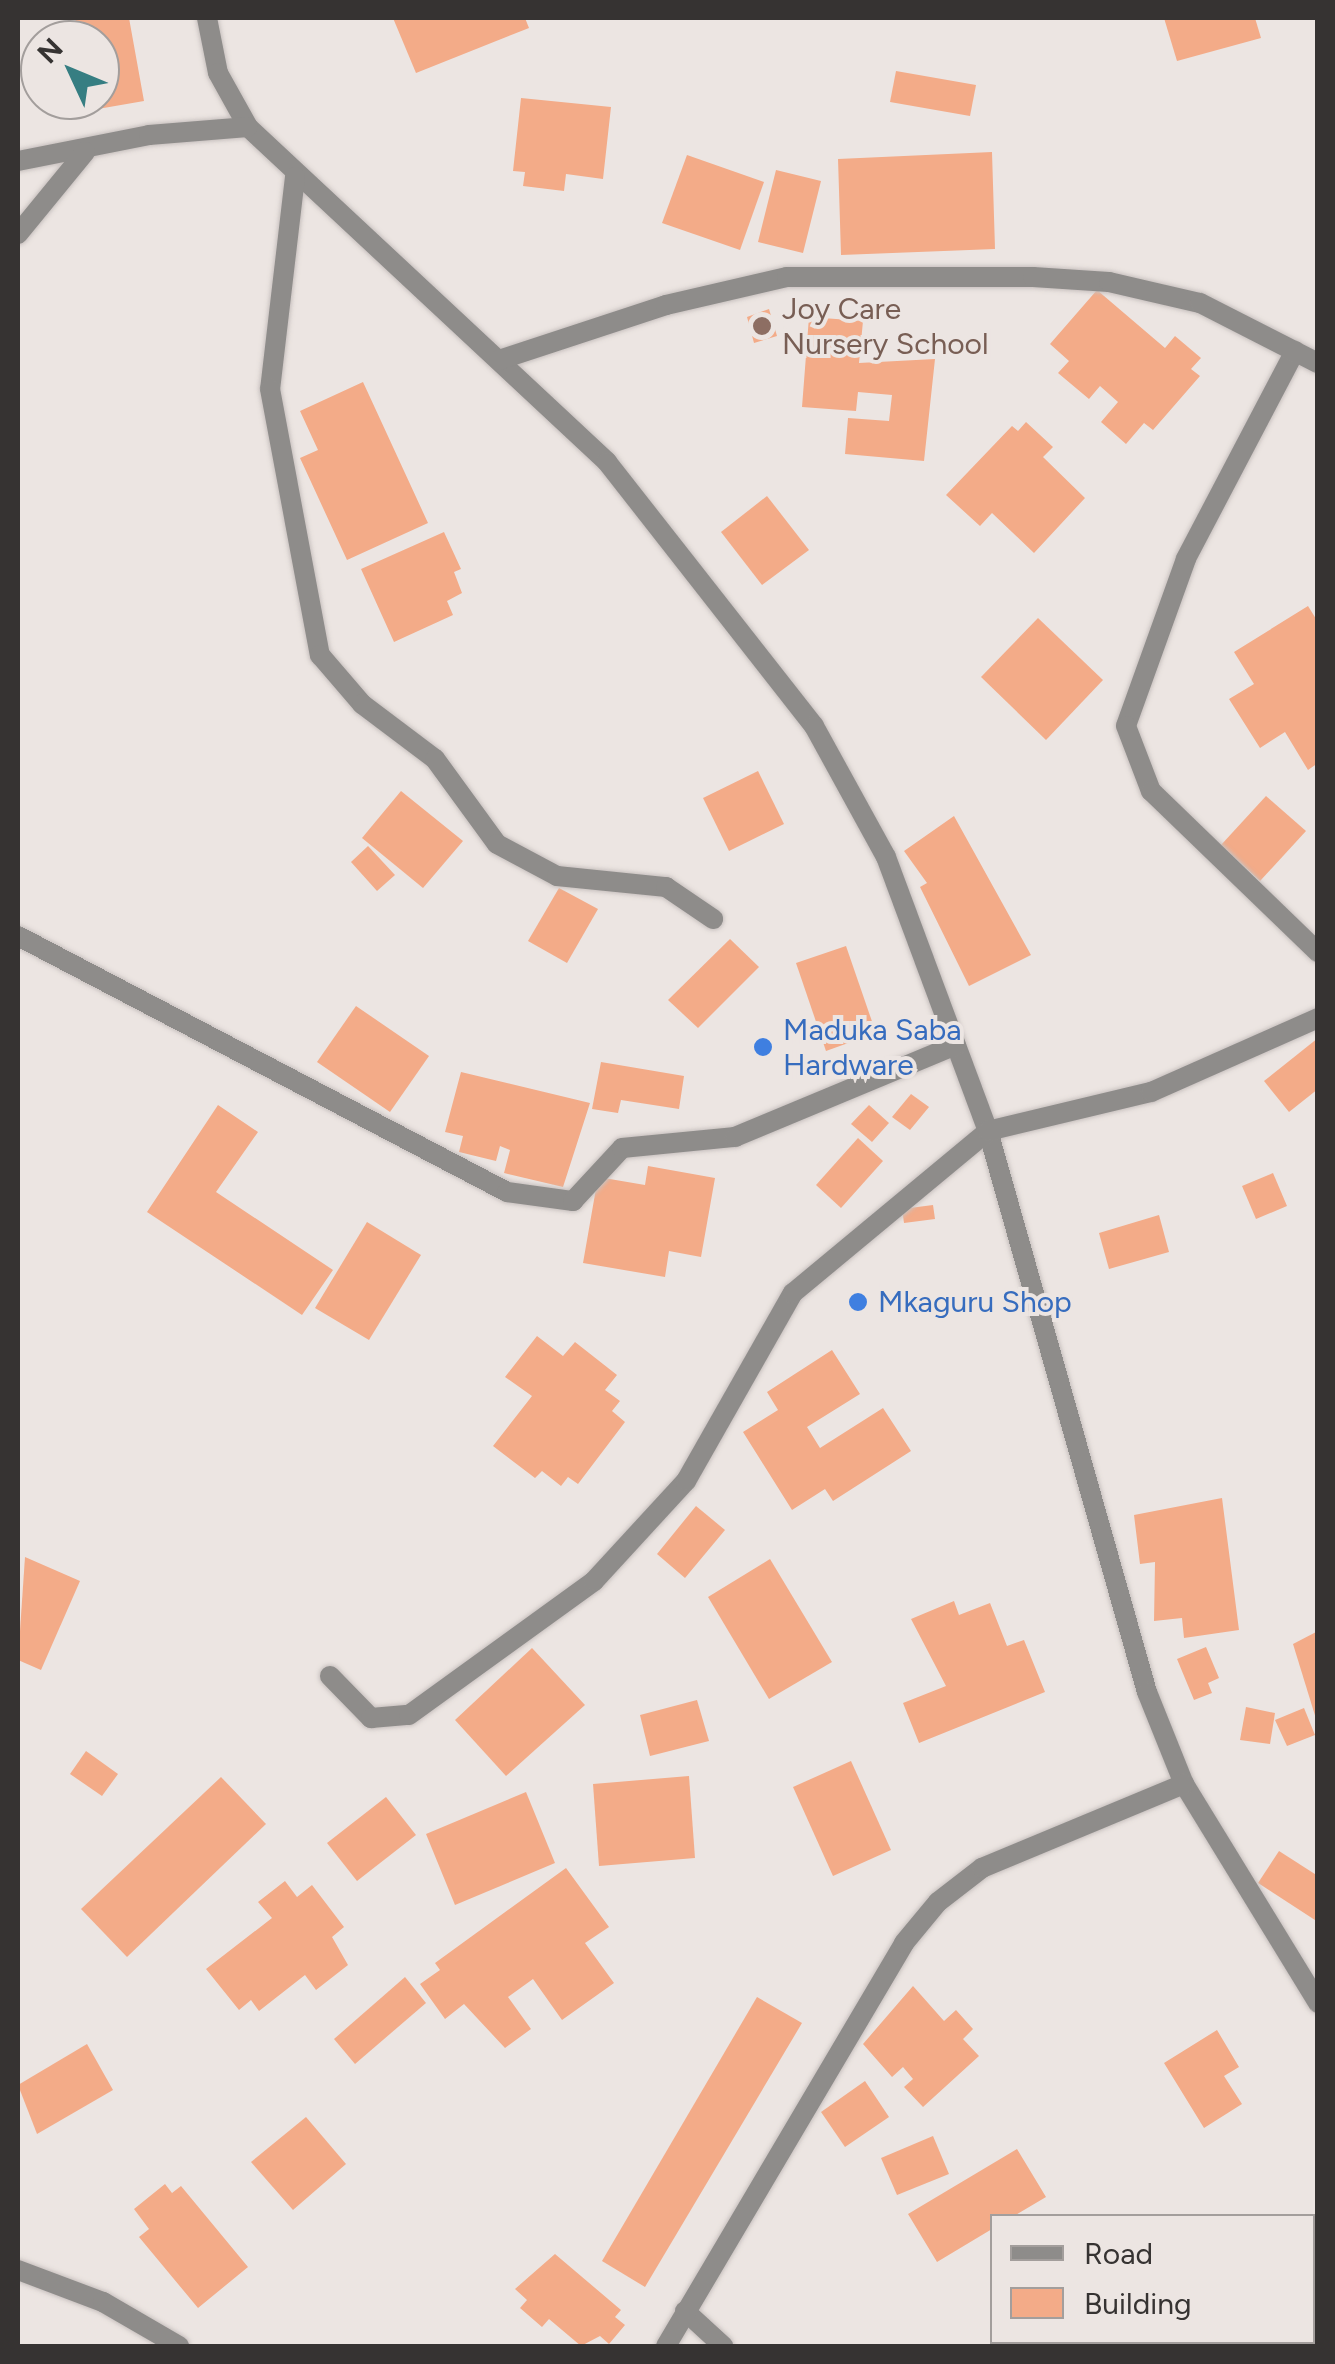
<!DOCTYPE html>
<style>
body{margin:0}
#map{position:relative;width:1335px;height:2364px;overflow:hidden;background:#ece5e2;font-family:Figtree,sans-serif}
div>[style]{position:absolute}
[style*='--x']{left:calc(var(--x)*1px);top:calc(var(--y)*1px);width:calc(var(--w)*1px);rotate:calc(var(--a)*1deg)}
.building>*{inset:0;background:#f3ab88}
.roads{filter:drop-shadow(0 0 2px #c8c1bf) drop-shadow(0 0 2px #c8c1bf)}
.street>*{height:20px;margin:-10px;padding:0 10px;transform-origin:10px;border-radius:10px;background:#8e8c8a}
.dots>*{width:28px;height:28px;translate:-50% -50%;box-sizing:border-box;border:5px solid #ece5e2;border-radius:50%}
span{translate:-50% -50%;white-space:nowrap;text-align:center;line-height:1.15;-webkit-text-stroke:8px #ece5e2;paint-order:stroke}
.education-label{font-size:30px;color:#785e54}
.left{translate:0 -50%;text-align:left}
.shop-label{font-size:30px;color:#366cbe}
.frame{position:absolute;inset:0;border:20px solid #363332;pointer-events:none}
.legend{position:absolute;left:990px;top:2214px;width:325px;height:130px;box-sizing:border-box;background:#ece5e2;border:2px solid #a39e9c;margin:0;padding:12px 18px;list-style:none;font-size:30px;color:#363332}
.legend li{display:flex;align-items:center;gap:20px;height:50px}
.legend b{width:50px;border:2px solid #a39e9c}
.north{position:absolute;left:20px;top:20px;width:100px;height:100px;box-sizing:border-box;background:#ece5e2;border:2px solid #a39e9c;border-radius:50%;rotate:314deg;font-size:28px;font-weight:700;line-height:40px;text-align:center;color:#363332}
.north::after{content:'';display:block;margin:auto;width:35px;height:45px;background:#367e82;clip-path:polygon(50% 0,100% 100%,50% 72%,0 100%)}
</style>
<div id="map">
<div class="building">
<div style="clip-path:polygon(75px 18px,129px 18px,144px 101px,92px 110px,90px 100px,100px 100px,100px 40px,79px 40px)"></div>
<div style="clip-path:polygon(393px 18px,525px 18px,529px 28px,416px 73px)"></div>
<div style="clip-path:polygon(1164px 18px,1255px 18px,1261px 38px,1177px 61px)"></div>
<div style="clip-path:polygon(896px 71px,976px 85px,970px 116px,890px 102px)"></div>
<div style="clip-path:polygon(521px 98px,611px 107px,603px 179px,566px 174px,564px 191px,523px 186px,525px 172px,513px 171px)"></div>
<div style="clip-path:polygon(992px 152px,995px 249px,841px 255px,838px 159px)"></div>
<div style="clip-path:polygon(687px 155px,764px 182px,740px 250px,662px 223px)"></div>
<div style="clip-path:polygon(776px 170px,821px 181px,803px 253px,758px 242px)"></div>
<div style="clip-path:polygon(1097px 290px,1165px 348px,1175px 336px,1201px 358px,1191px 369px,1200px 376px,1153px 430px,1144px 423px,1126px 444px,1101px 422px,1118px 402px,1100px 386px,1089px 399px,1058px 373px,1069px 361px,1050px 344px)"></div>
<div style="clip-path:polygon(769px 309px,777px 336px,754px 343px,747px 317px)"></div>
<div style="clip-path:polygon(809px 317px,863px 321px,859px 363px,935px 359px,924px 461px,845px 454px,848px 418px,889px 421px,892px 395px,858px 392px,856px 411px,802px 407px)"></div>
<div style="clip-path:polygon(363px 382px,428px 523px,347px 560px,300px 458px,318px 450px,300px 411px)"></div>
<div style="clip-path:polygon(1026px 422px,1053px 447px,1043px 457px,1085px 498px,1034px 553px,992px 513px,980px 526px,946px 495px,1012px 426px,1018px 431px)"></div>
<div style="clip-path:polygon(767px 496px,809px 550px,762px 585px,721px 532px)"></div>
<div style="clip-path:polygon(444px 532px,461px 569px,454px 572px,462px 593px,447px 601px,453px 615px,394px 642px,361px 569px)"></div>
<div style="clip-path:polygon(1308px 606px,1318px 622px,1318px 763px,1308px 770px,1285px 732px,1260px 748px,1229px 699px,1254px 684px,1234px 652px)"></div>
<div style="clip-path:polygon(1038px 618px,1103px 680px,1046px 740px,981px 677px)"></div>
<div style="clip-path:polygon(758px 771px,784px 824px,729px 851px,703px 798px)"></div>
<div style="clip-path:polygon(401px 791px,463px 841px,423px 888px,362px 838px)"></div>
<div style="clip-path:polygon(1266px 796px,1306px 831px,1260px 881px,1221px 845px)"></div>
<div style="clip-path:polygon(954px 816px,1031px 955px,969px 986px,920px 887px,927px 883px,904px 851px)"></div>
<div style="clip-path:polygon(368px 846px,395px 875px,377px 891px,351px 862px)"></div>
<div style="clip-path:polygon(559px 888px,598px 909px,567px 963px,528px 941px)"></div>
<div style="clip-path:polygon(730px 939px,759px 967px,698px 1028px,668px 1000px)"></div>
<div style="clip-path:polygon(846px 946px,876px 1033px,826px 1051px,796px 963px)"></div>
<div style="clip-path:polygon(356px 1006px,429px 1056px,390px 1112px,317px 1062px)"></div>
<div style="clip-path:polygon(1318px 1038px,1318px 1089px,1289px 1112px,1264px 1081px)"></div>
<div style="clip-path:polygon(601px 1062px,684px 1076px,679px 1109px,621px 1100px,618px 1113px,592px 1109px)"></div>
<div style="clip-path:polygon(461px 1072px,590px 1103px,563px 1187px,504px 1173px,510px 1150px,500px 1146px,496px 1161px,459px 1152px,463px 1136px,445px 1132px)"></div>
<div style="clip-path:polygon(911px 1094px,929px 1107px,910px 1130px,892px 1117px)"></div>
<div style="clip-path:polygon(218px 1105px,258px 1132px,216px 1192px,333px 1270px,302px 1315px,147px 1212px)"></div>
<div style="clip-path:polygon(869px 1105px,889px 1123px,872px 1142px,851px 1124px)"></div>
<div style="clip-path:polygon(858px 1138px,883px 1161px,841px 1208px,816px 1185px)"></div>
<div style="clip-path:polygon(648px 1166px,715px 1178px,701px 1257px,669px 1251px,665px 1277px,583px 1263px,598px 1177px,645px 1185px)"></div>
<div style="clip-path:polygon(1273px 1173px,1287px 1206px,1256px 1219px,1242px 1186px)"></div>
<div style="clip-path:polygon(933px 1205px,935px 1219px,904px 1223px,902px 1209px)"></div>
<div style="clip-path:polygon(1159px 1215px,1169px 1252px,1109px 1269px,1099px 1233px)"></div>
<div style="clip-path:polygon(367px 1222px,421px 1255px,369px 1340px,315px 1308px)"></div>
<div style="clip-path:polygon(537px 1336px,563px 1356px,575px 1342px,617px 1375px,605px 1390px,620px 1401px,612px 1411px,625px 1422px,578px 1484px,568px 1477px,561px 1486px,542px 1471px,535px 1478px,493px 1446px,532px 1396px,505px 1377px)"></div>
<div style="clip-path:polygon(832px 1350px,860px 1394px,807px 1427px,820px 1448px,883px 1408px,911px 1451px,833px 1501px,825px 1489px,792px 1510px,743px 1432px,778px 1410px,767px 1392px)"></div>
<div style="clip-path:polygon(1222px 1498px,1239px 1630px,1184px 1638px,1182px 1618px,1154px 1621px,1155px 1562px,1140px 1564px,1134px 1515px)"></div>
<div style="clip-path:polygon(696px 1506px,725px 1530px,685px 1578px,657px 1554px)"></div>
<div style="clip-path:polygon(25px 1557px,80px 1581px,41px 1670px,18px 1660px)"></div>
<div style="clip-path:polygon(770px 1559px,832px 1662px,769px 1699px,708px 1597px)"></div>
<div style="clip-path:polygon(954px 1601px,959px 1615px,990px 1603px,1007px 1646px,1024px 1640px,1045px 1692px,919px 1743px,903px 1703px,946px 1686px,911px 1619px)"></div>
<div style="clip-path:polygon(1318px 1631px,1318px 1722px,1317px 1722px,1293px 1644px)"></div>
<div style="clip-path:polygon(1206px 1647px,1219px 1678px,1208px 1683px,1212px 1693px,1194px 1700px,1177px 1659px)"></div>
<div style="clip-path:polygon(532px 1648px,585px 1705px,506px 1776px,455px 1720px)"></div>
<div style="clip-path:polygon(697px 1700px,709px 1741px,650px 1756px,640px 1715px)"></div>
<div style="clip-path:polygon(1246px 1707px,1275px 1713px,1270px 1744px,1240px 1740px)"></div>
<div style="clip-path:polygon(1304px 1708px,1315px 1735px,1287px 1746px,1275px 1720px)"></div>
<div style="clip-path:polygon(86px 1751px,118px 1774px,102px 1796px,70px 1774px)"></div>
<div style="clip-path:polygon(851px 1761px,891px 1850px,833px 1876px,793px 1787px)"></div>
<div style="clip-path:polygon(689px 1776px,695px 1858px,599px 1866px,593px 1784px)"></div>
<div style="clip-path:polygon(221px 1777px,266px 1824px,127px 1957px,81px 1909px)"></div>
<div style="clip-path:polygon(526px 1792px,555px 1863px,455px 1905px,426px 1834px)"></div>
<div style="clip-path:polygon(386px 1797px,416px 1835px,357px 1881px,327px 1843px)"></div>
<div style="clip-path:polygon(1279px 1851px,1318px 1876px,1318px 1922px,1258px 1883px)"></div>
<div style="clip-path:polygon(566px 1868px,609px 1927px,585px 1943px,614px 1983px,562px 2020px,533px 1979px,508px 1997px,531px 2029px,505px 2048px,464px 2004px,445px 2019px,420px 1984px,440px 1970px,435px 1963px)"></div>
<div style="clip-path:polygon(285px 1881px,297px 1897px,312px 1885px,344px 1927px,332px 1937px,348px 1965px,316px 1990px,305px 1975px,259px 2011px,251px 2000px,239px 2010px,206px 1969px,272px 1918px,258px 1902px)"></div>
<div style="clip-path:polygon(405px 1977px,426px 2003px,355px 2064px,334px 2039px)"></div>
<div style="clip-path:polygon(913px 1986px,944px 2021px,956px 2010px,973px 2029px,963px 2039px,979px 2056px,923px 2107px,904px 2087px,913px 2079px,903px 2067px,892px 2077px,863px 2044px)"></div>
<div style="clip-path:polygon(757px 1997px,802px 2023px,645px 2287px,602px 2261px)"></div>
<div style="clip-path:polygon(1217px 2030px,1239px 2067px,1224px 2076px,1242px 2104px,1204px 2128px,1164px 2063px)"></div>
<div style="clip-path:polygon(87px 2044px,113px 2090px,37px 2134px,18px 2085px)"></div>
<div style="clip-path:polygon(865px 2081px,889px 2117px,845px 2147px,821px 2112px)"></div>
<div style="clip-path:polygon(306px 2117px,346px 2164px,293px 2210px,251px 2162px)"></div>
<div style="clip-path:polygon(933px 2136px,949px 2174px,897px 2195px,881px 2158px)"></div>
<div style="clip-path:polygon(1017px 2149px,1046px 2197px,1014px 2216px,992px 2216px,992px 2229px,937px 2262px,908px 2214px)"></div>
<div style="clip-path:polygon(165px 2184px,172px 2193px,181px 2186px,248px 2267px,198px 2308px,139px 2237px,149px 2229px,134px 2209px)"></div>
<div style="clip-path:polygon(555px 2254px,621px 2310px,615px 2317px,625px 2325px,609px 2344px,600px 2336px,581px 2346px,549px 2319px,542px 2327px,520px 2308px,527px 2300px,515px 2289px)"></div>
<div style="clip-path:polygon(1017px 2342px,1128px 2342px,1124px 2346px)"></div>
</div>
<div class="roads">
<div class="street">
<div style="--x:207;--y:18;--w:56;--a:78.7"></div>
<div style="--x:218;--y:73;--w:62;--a:60.9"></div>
<div style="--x:248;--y:127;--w:491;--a:43"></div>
<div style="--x:607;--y:462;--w:335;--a:51.9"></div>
<div style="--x:814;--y:726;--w:149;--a:61.2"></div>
<div style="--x:886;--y:857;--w:292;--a:69.6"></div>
<div style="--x:988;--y:1131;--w:583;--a:74.18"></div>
<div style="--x:1147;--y:1692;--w:99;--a:68.1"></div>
<div style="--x:1184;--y:1784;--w:257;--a:58.5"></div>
<div style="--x:18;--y:161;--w:134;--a:-11.2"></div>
<div style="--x:149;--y:135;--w:99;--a:-4.6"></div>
<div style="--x:295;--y:177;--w:213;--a:96.7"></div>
<div style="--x:270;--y:389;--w:271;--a:79.4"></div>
<div style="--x:320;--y:655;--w:65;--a:49.4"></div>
<div style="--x:362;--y:704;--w:91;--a:37"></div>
<div style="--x:435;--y:759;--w:105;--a:53.9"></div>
<div style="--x:497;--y:844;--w:68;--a:28.1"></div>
<div style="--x:557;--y:876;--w:110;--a:5.8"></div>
<div style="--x:666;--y:887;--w:57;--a:34.2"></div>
<div style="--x:18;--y:234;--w:106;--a:-50.7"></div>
<div style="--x:1295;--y:351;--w:235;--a:117.7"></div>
<div style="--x:1186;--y:559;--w:177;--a:109.8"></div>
<div style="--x:1126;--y:726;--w:70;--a:69"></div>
<div style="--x:1151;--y:791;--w:232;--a:44"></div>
<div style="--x:499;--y:360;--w:176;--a:-18.2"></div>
<div style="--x:666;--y:305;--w:124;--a:-13"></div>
<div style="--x:787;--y:277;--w:246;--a:0"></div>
<div style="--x:1033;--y:277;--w:76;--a:3.8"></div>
<div style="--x:1109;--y:282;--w:93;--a:13"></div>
<div style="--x:1200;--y:303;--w:132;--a:27"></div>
<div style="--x:18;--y:936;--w:552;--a:27.63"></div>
<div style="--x:507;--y:1192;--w:67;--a:7.8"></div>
<div style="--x:573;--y:1201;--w:72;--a:-47.2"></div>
<div style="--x:622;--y:1148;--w:114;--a:-5.6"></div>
<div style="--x:735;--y:1137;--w:239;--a:-22.6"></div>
<div style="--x:330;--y:1676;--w:59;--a:45.7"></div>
<div style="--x:371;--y:1718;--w:38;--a:-5"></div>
<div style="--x:409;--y:1715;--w:228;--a:-35.9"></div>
<div style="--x:594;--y:1581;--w:136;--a:-47.4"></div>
<div style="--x:686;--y:1481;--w:216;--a:-60.4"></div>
<div style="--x:793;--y:1293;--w:254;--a:-39.7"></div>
<div style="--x:988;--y:1131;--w:168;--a:-13.5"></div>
<div style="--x:1151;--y:1092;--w:183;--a:-23.9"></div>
<div style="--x:18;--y:2270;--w:91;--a:20.6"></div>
<div style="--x:103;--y:2302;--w:88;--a:30.1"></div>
<div style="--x:685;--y:2311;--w:52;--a:42.6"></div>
<div style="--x:666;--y:2346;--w:468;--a:-59.4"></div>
<div style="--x:904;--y:1943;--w:53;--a:-50.3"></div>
<div style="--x:938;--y:1902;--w:56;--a:-37.7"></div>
<div style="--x:982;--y:1868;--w:219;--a:-22.6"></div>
</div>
</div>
<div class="dots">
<div style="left:762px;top:326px;background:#8d6e63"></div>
<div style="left:763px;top:1047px;background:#3f7fe0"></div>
<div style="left:858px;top:1302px;background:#3f7fe0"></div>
</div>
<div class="education-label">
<span class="left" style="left:782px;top:326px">Joy Care<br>Nursery School</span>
</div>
<div class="shop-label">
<span class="left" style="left:783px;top:1047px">Maduka Saba<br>Hardware</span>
<span class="left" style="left:878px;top:1302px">Mkaguru Shop</span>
</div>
<div class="frame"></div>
<ul class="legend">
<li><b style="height:12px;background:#8e8c8a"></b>Road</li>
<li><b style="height:28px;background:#f3ab88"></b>Building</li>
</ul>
<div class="north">N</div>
</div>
